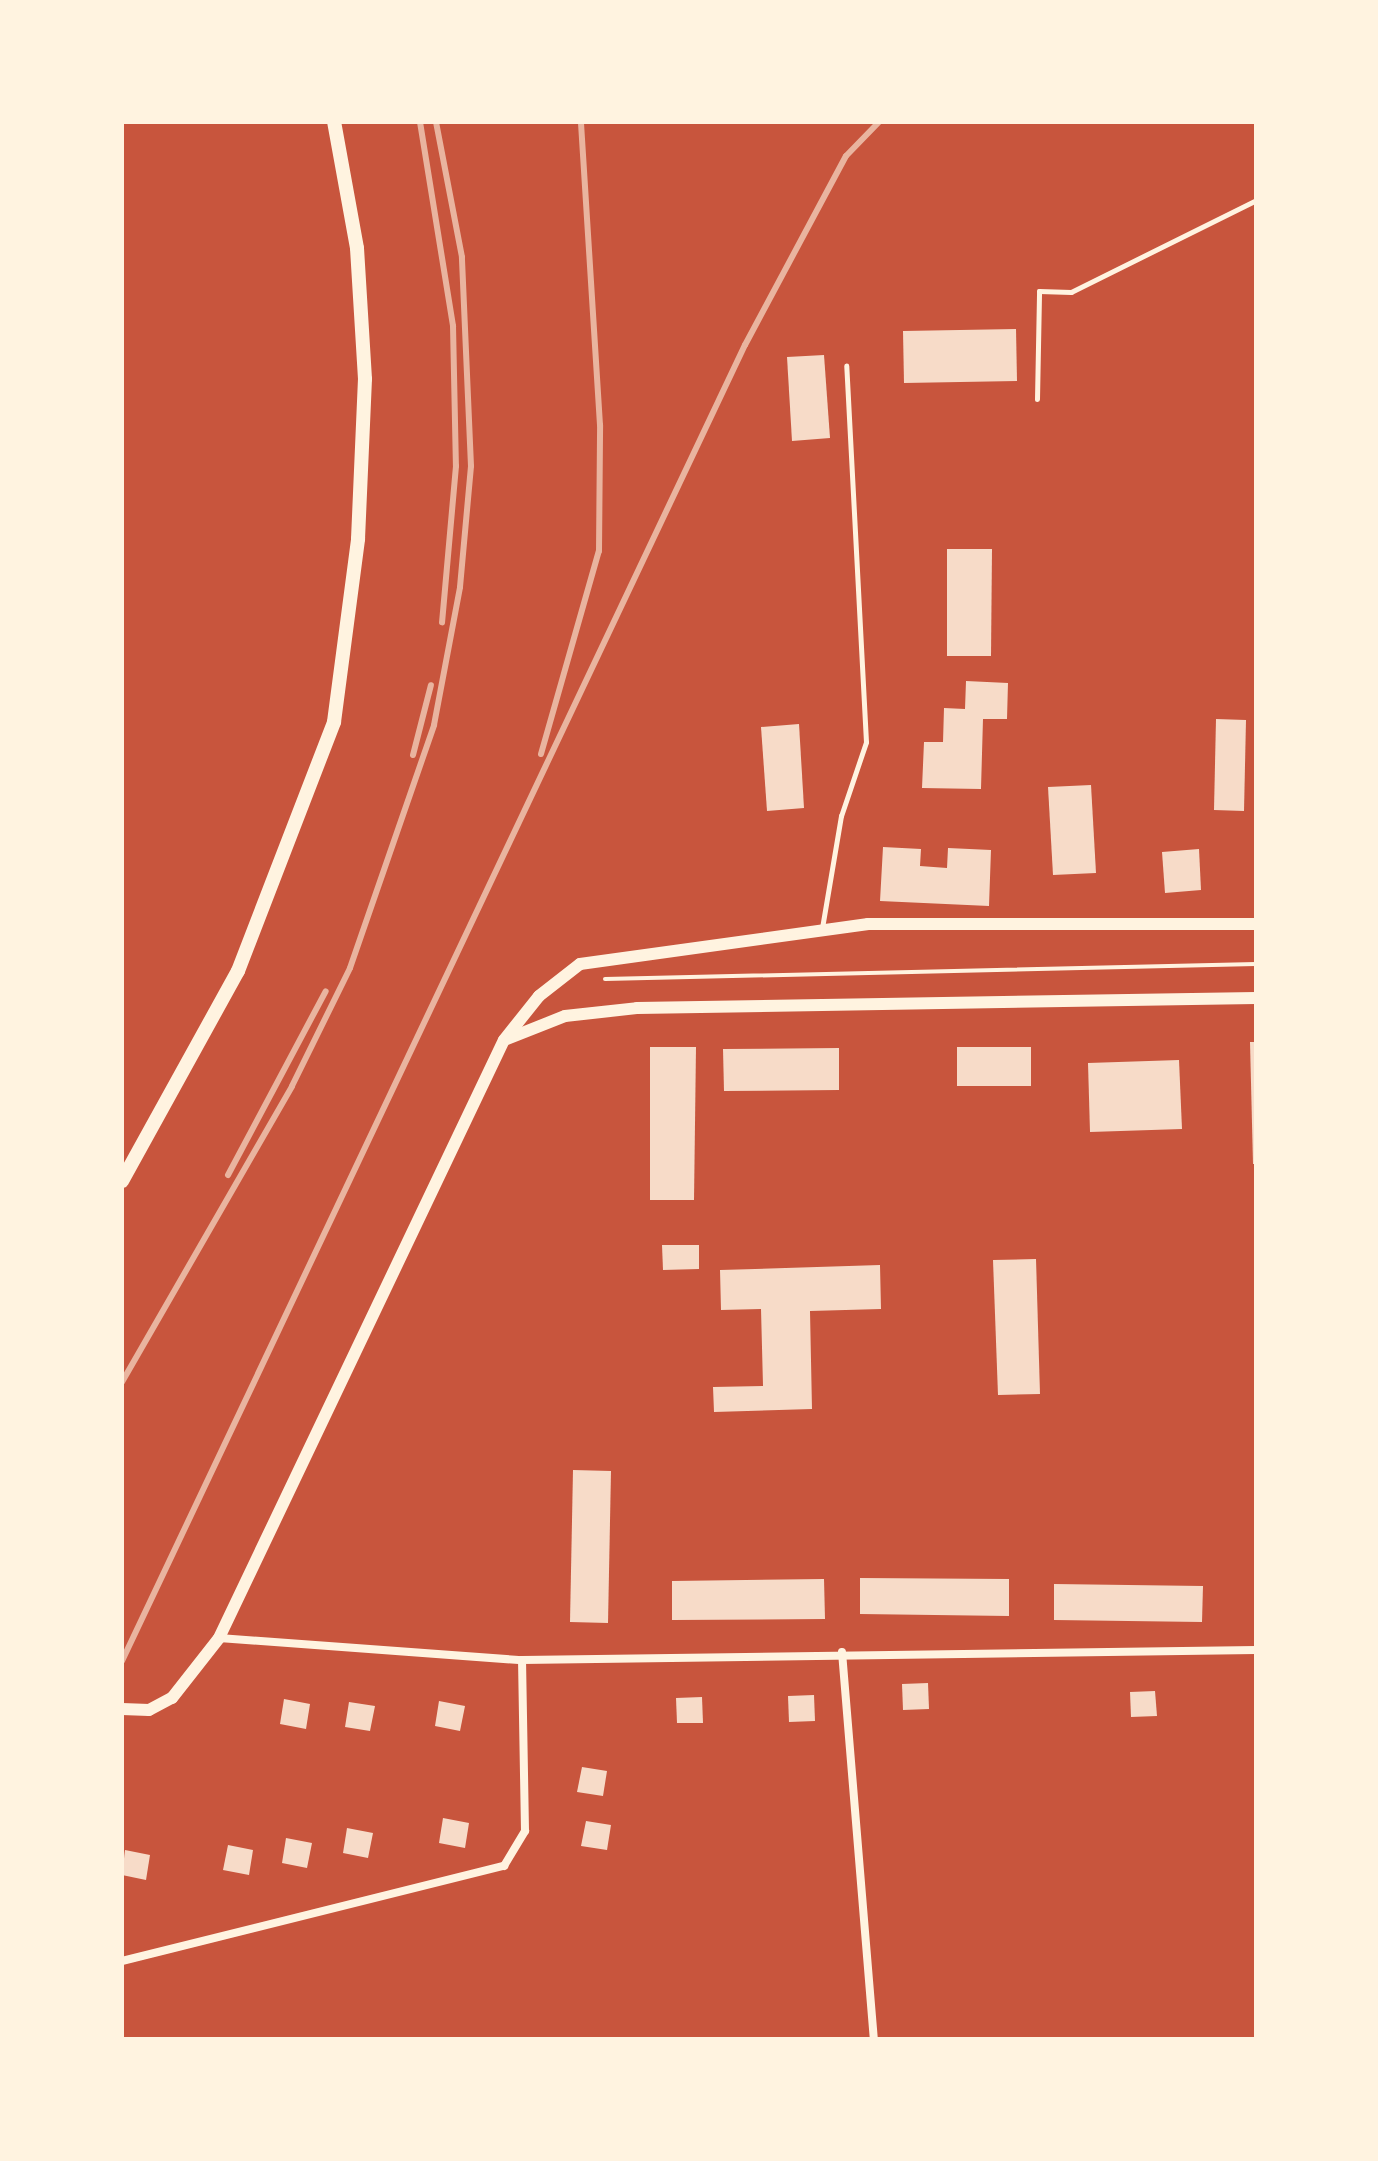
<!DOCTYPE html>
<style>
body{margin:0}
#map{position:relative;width:1378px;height:2161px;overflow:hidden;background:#c8553d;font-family:"Source Serif 4",serif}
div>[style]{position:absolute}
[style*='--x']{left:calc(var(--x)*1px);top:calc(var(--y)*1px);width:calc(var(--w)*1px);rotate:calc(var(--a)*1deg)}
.building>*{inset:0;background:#f7dbc8}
.path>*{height:4px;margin:-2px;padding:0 2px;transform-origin:2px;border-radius:2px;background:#fff3e0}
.service>*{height:5px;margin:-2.5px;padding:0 2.5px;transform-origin:2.5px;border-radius:2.5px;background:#fff3e0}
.minor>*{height:8px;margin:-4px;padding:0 4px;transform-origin:4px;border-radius:4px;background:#fff3e0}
.tertiary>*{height:12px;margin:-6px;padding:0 6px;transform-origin:6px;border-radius:6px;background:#fff3e0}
.primary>*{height:14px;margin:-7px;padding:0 7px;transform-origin:7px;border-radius:7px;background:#fff3e0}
.rail>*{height:6px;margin:-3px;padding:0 3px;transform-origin:3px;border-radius:3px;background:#e9b49f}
span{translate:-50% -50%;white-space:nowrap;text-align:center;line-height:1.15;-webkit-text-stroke:8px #fff3e0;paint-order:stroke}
.frame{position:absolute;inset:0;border:124px solid #fff3e0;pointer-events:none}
</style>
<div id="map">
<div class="building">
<div style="clip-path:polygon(1016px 329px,1017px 381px,904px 383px,903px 331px)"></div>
<div style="clip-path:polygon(824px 355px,830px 438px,792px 441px,787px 357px)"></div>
<div style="clip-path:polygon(947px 549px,992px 549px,991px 656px,947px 656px)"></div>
<div style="clip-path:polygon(966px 681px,1008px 683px,1007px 719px,983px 719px,981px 789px,922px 788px,924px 742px,943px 742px,944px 708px,965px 709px)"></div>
<div style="clip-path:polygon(1216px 719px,1246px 720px,1244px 811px,1214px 810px)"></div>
<div style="clip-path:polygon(799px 724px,804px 808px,767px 811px,761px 727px)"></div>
<div style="clip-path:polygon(1091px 785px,1096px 873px,1053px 875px,1048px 787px)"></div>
<div style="clip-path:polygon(883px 847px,921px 849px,920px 866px,947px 868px,948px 848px,991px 850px,989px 906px,880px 901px)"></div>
<div style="clip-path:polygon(1199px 849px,1201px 890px,1165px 893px,1162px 852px)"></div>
<div style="clip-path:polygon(1250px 1042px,1256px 1042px,1256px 1164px,1253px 1164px)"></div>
<div style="clip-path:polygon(650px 1047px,696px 1047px,694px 1200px,650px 1200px)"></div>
<div style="clip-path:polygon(957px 1047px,1031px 1047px,1031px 1086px,957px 1086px)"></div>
<div style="clip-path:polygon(839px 1048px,839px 1090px,724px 1091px,723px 1049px)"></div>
<div style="clip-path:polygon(1179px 1060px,1182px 1129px,1090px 1132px,1088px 1063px)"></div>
<div style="clip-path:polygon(662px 1245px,699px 1245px,699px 1269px,663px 1270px)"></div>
<div style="clip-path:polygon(1036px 1259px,1040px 1394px,998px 1395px,993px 1260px)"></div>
<div style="clip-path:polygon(880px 1265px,881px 1309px,810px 1311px,812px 1409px,714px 1412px,713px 1387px,763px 1386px,761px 1309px,721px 1310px,720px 1270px)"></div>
<div style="clip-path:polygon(573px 1470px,611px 1471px,608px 1623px,570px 1622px)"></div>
<div style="clip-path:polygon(860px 1578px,1009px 1579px,1009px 1616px,860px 1614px)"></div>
<div style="clip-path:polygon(824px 1579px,825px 1619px,672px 1620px,672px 1581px)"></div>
<div style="clip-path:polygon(1054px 1584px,1203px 1586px,1202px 1622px,1054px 1620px)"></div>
<div style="clip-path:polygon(928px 1683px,929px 1709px,903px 1710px,902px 1684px)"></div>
<div style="clip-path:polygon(1155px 1691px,1157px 1716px,1131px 1717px,1130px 1692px)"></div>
<div style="clip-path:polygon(814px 1695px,815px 1721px,789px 1722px,788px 1696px)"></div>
<div style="clip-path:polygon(702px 1697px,703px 1723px,677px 1723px,676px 1698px)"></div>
<div style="clip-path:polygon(284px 1699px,310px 1704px,306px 1729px,280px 1724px)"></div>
<div style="clip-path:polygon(439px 1701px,465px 1706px,460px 1731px,435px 1726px)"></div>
<div style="clip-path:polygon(349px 1702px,375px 1706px,370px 1731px,345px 1727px)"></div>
<div style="clip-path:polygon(582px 1767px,607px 1771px,603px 1796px,577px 1792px)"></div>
<div style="clip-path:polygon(443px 1818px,469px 1823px,465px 1848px,439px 1843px)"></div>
<div style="clip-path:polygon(586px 1821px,611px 1825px,607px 1850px,581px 1846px)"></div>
<div style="clip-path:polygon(347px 1828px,373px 1833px,368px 1858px,343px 1853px)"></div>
<div style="clip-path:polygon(286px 1838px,312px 1843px,307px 1868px,282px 1863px)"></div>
<div style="clip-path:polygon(228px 1845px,253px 1850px,249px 1875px,223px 1870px)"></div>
<div style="clip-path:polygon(125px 1850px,150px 1855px,146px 1880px,122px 1875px)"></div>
</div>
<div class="path">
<div style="--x:605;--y:979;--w:651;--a:-1.32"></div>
</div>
<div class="service">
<div style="--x:1037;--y:399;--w:108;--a:-88.9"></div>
<div style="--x:1039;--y:291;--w:32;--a:2"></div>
<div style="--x:1071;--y:292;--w:207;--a:-26.4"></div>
<div style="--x:822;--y:928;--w:114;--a:-80.4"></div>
<div style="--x:841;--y:816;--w:78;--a:-71.3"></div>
<div style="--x:866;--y:742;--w:377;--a:-93"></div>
</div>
<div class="minor">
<div style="--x:219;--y:1638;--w:304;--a:4.2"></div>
<div style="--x:522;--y:1660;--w:734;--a:-0.78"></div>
<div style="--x:842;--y:1652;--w:388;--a:85.3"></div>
<div style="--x:122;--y:1961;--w:394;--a:-14"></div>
<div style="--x:504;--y:1866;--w:41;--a:-59"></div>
<div style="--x:525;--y:1831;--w:171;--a:-91"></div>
</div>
<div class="tertiary">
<div style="--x:507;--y:1039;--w:62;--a:-21.6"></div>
<div style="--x:565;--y:1016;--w:72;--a:-6.3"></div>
<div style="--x:637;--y:1008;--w:619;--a:-0.93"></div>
<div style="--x:122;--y:1709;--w:27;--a:2"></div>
<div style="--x:149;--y:1710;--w:26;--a:-28"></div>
<div style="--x:172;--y:1698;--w:76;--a:-51.9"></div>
<div style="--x:219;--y:1638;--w:662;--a:-64.52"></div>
<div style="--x:504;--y:1040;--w:56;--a:-51.5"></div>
<div style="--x:539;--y:996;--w:52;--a:-38"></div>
<div style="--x:580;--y:964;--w:291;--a:-7.9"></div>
<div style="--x:868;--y:924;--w:388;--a:0"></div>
</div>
<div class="primary">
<div style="--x:122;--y:1181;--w:240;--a:-61.1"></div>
<div style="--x:238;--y:971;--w:267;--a:-68.9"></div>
<div style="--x:334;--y:722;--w:185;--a:-82.5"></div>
<div style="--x:358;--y:539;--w:160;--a:-87.5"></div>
<div style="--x:365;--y:379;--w:131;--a:-93.5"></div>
<div style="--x:357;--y:248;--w:128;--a:-100.3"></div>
</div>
<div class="rail">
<div style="--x:420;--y:122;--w:207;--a:80.8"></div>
<div style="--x:453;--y:326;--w:140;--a:88.8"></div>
<div style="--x:456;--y:466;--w:157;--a:95.1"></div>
<div style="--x:541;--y:754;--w:211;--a:-74.1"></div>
<div style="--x:599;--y:551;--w:126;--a:-89.5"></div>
<div style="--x:600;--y:425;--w:304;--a:-93.6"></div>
<div style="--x:413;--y:755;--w:72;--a:-75.6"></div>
<div style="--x:228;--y:1175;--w:208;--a:-62"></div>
<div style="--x:122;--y:1382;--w:341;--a:-60.1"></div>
<div style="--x:292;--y:1086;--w:131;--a:-63.8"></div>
<div style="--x:350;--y:968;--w:257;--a:-70.9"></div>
<div style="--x:434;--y:725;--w:140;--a:-79.3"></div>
<div style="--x:460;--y:587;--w:121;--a:-84.8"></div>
<div style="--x:471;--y:466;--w:209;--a:-92.5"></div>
<div style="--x:462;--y:257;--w:137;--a:-100.9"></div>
<div style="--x:122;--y:1661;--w:1456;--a:-64.67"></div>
<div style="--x:745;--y:345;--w:214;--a:-61.9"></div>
<div style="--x:846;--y:156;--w:47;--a:-45.9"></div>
</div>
<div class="frame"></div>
</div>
